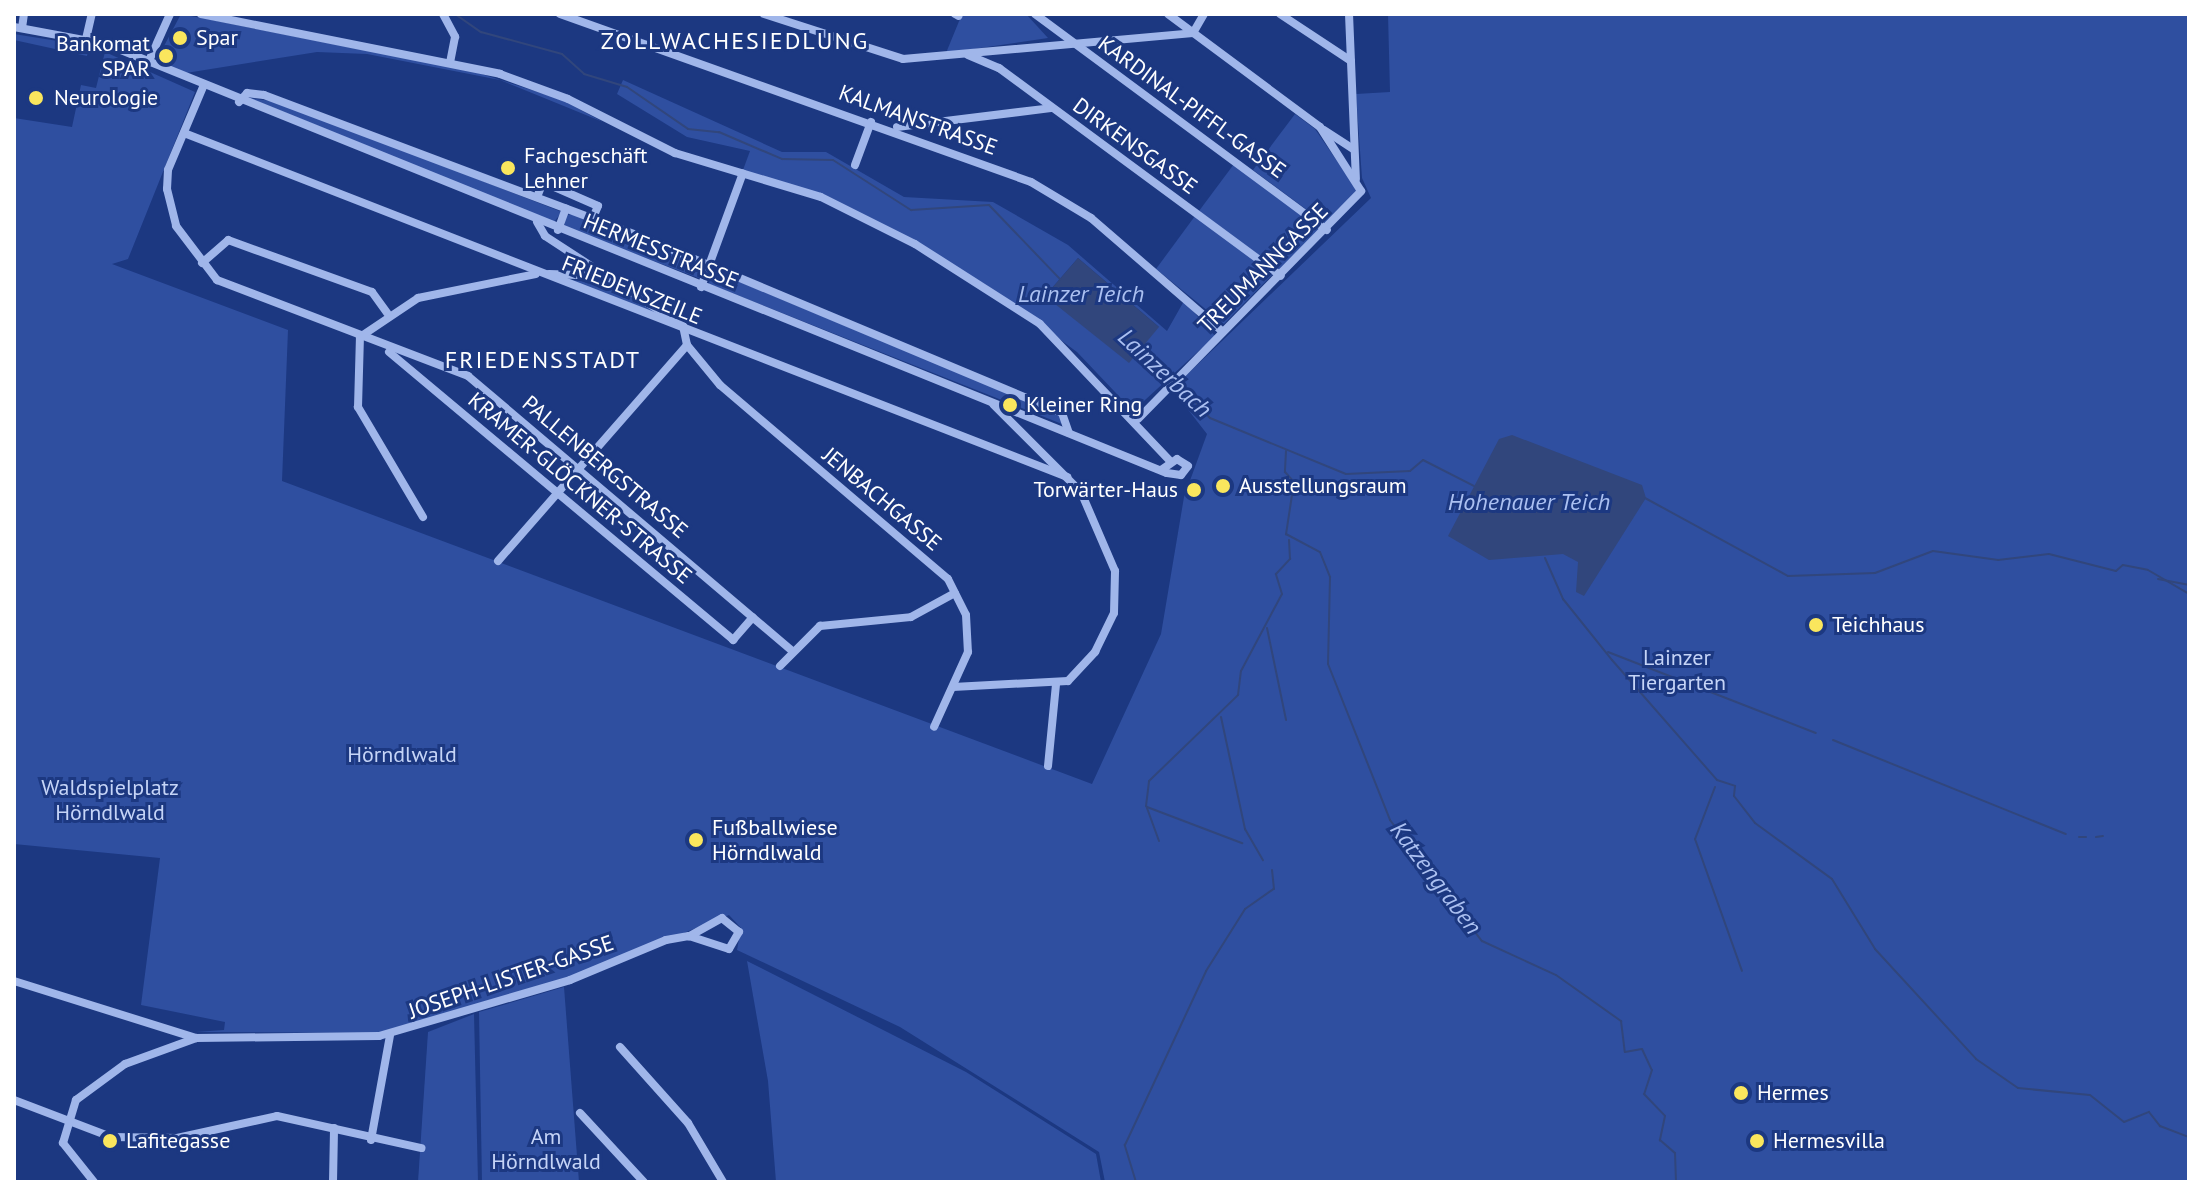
<!DOCTYPE html>
<meta charset="utf-8">
<style>
body{margin:0}
#map{position:relative;width:2203px;height:1196px;overflow:hidden;background:#1c3881;font-family:"PT Sans",sans-serif}
div>[style]{position:absolute}
[style*='--x']{left:calc(var(--x)*1px);top:calc(var(--y)*1px);width:calc(var(--w)*1px);rotate:calc(var(--a)*1deg)}
.green>*{inset:0;background:#2f4fa0}
.water>*{inset:0;background:#31467c}
.stream>*{height:2px;margin:-1px;padding:0 1px;transform-origin:1px;border-radius:1px;background:#31467c}
.minor>*{height:8px;margin:-4px;padding:0 4px;transform-origin:4px;border-radius:4px;background:#a0b6ea}
.dots>*{width:22px;height:22px;translate:-50% -50%;box-sizing:border-box;border:4px solid #1c3881;border-radius:50%}
span{translate:-50% -50%;white-space:nowrap;text-align:center;line-height:1.15;-webkit-text-stroke:6px #1c3881;paint-order:stroke}
.poi-label{font-size:22px;color:#fff}
.left{translate:0 -50%;text-align:left}
.right{translate:-100% -50%;text-align:right}
.street-label{font-size:22px;color:#fff}
.park-label{font-size:22px;color:#c5d4f7}
.neighbourhood-label{font-size:24px;color:#fff;letter-spacing:2px}
.water-label{font-size:24px;color:#abc0f1;font-style:italic}
.frame{position:absolute;inset:0;border:16px solid #fff;pointer-events:none}
</style>
<div id="map">
<div class="green">
<div style="clip-path:polygon(181px 14px,475px 72px,560px 99px,603px 122px,500px 80px,367px 54px,317px 52px,186px 73px,156px 61px)"></div>
<div style="clip-path:polygon(962px 14px,1026px 14px,1048px 38px,946px 53px)"></div>
<div style="clip-path:polygon(1388px 14px,2189px 14px,2189px 1182px,1105px 1182px,1099px 1152px,900px 1027px,737px 950px,741px 928px,729px 915px,580px 974px,378px 1033px,196px 1032px,224px 1030px,225px 1022px,141px 1005px,160px 858px,14px 844px,14px 118px,72px 127px,81px 85px,96px 88px,105px 52px,195px 92px,128px 259px,112px 264px,288px 330px,282px 481px,1092px 784px,1161px 634px,1184px 497px,1207px 434px,1172px 389px,1371px 198px,1362px 178px,1356px 94px,1390px 92px)"></div>
<div style="clip-path:polygon(14px 34px,89px 46px,87px 56px,14px 40px)"></div>
<div style="clip-path:polygon(evenodd,623px 80px,782px 152px,826px 152px,904px 197px,993px 202px,1068px 245px,1167px 331px,1184px 301px,1215px 336px,1133px 411px,1077px 352px,985px 284px,819px 194px,743px 170px,750px 151px,687px 137px,617px 94px,623px 80px,1078px 258px,1159px 327px,1045px 296px,1078px 258px)"></div>
<div style="clip-path:polygon(249px 98px,280px 102px,562px 212px,554px 222px)"></div>
<div style="clip-path:polygon(1295px 114px,1315px 129px,1357px 190px,1326px 224px,1253px 170px)"></div>
<div style="clip-path:polygon(1234px 164px,1321px 228px,1279px 270px,1199px 211px)"></div>
<div style="clip-path:polygon(575px 214px,705px 266px,701px 279px,564px 227px,566px 215px)"></div>
<div style="clip-path:polygon(1195px 216px,1273px 274px,1224px 324px,1156px 269px)"></div>
<div style="clip-path:polygon(711px 270px,1061px 415px,1062px 424px,709px 284px)"></div>
<div style="clip-path:polygon(570px 280px,617px 285px,661px 314px,660px 316px)"></div>
<div style="clip-path:polygon(747px 961px,966px 1072px,1096px 1154px,1101px 1182px,776px 1182px,768px 1081px)"></div>
<div style="clip-path:polygon(564px 987px,579px 1182px,482px 1182px,479px 1012px)"></div>
<div style="clip-path:polygon(474px 1014px,478px 1182px,418px 1182px,428px 1032px)"></div>
</div>
<div class="water">
<div style="clip-path:polygon(1078px 258px,1159px 327px,1129px 363px,1045px 296px)"></div>
<div style="clip-path:polygon(1512px 435px,1642px 485px,1646px 498px,1584px 596px,1576px 592px,1578px 562px,1563px 554px,1489px 560px,1448px 536px,1499px 439px)"></div>
</div>
<div class="stream">
<div style="--x:455;--y:14;--w:32;--a:35"></div>
<div style="--x:481;--y:32;--w:84;--a:15.2"></div>
<div style="--x:562;--y:54;--w:30;--a:42"></div>
<div style="--x:584;--y:74;--w:45;--a:16.8"></div>
<div style="--x:627;--y:87;--w:74;--a:34.5"></div>
<div style="--x:688;--y:129;--w:31;--a:6"></div>
<div style="--x:719;--y:132;--w:69;--a:23.2"></div>
<div style="--x:782;--y:159;--w:51;--a:1.1"></div>
<div style="--x:833;--y:160;--w:93;--a:32.7"></div>
<div style="--x:911;--y:210;--w:78;--a:-3.7"></div>
<div style="--x:989;--y:205;--w:103;--a:46.2"></div>
<div style="--x:1143;--y:351;--w:42;--a:42.1"></div>
<div style="--x:1178;--y:383;--w:47;--a:47.6"></div>
<div style="--x:1210;--y:418;--w:147;--a:22.4"></div>
<div style="--x:1346;--y:474;--w:64;--a:-2.7"></div>
<div style="--x:1410;--y:471;--w:17;--a:-40"></div>
<div style="--x:1423;--y:460;--w:57;--a:27"></div>
<div style="--x:1286;--y:451;--w:21;--a:93"></div>
<div style="--x:1285;--y:472;--w:13;--a:48"></div>
<div style="--x:1294;--y:482;--w:53;--a:98.7"></div>
<div style="--x:1286;--y:534;--w:38;--a:28"></div>
<div style="--x:1320;--y:552;--w:27;--a:68"></div>
<div style="--x:1330;--y:577;--w:87;--a:91.3"></div>
<div style="--x:1328;--y:664;--w:168;--a:68.3"></div>
<div style="--x:1390;--y:820;--w:152;--a:52.8"></div>
<div style="--x:1482;--y:941;--w:81;--a:24.7"></div>
<div style="--x:1556;--y:975;--w:80;--a:35.3"></div>
<div style="--x:1621;--y:1021;--w:31;--a:83"></div>
<div style="--x:1625;--y:1052;--w:17;--a:-10"></div>
<div style="--x:1642;--y:1049;--w:23;--a:65"></div>
<div style="--x:1652;--y:1070;--w:25;--a:108"></div>
<div style="--x:1644;--y:1094;--w:30;--a:46"></div>
<div style="--x:1665;--y:1116;--w:25;--a:102"></div>
<div style="--x:1660;--y:1140;--w:20;--a:41"></div>
<div style="--x:1675;--y:1153;--w:29;--a:88"></div>
<div style="--x:1645;--y:498;--w:163;--a:28.6"></div>
<div style="--x:1788;--y:576;--w:87;--a:-2"></div>
<div style="--x:1875;--y:573;--w:62;--a:-20.8"></div>
<div style="--x:1933;--y:551;--w:66;--a:7.9"></div>
<div style="--x:1998;--y:560;--w:51;--a:-6.7"></div>
<div style="--x:2049;--y:554;--w:69;--a:14.2"></div>
<div style="--x:2116;--y:571;--w:9;--a:-41"></div>
<div style="--x:2123;--y:565;--w:25;--a:11"></div>
<div style="--x:2148;--y:570;--w:48;--a:30.3"></div>
<div style="--x:1545;--y:558;--w:45;--a:66.3"></div>
<div style="--x:1563;--y:599;--w:78;--a:51.2"></div>
<div style="--x:1612;--y:660;--w:159;--a:48.8"></div>
<div style="--x:1717;--y:780;--w:19;--a:18"></div>
<div style="--x:1735;--y:786;--w:10;--a:96"></div>
<div style="--x:1734;--y:796;--w:34;--a:52"></div>
<div style="--x:1755;--y:823;--w:95;--a:36"></div>
<div style="--x:1832;--y:879;--w:82;--a:58.4"></div>
<div style="--x:1875;--y:949;--w:149;--a:47.4"></div>
<div style="--x:1976;--y:1059;--w:51;--a:34.6"></div>
<div style="--x:2018;--y:1088;--w:72;--a:5.6"></div>
<div style="--x:2090;--y:1095;--w:43;--a:38.5"></div>
<div style="--x:2124;--y:1122;--w:27;--a:-22"></div>
<div style="--x:2149;--y:1112;--w:18;--a:52"></div>
<div style="--x:2160;--y:1126;--w:31;--a:21"></div>
<div style="--x:2158;--y:579;--w:32;--a:11"></div>
<div style="--x:1267;--y:628;--w:94;--a:78.3"></div>
<div style="--x:1608;--y:652;--w:223;--a:21.3"></div>
<div style="--x:1221;--y:717;--w:115;--a:77.9"></div>
<div style="--x:1245;--y:829;--w:36;--a:60"></div>
<div style="--x:1833;--y:740;--w:251;--a:22"></div>
<div style="--x:1715;--y:787;--w:56;--a:111"></div>
<div style="--x:1695;--y:839;--w:140;--a:70.4"></div>
<div style="--x:1147;--y:807;--w:102;--a:20.8"></div>
<div style="--x:2079;--y:837;--w:7;--a:0"></div>
<div style="--x:2096;--y:837;--w:7;--a:-8"></div>
<div style="--x:1159;--y:841;--w:37;--a:-110"></div>
<div style="--x:1146;--y:806;--w:25;--a:-83"></div>
<div style="--x:1149;--y:781;--w:124;--a:-44"></div>
<div style="--x:1238;--y:695;--w:24;--a:-83"></div>
<div style="--x:1241;--y:671;--w:87;--a:-62"></div>
<div style="--x:1282;--y:594;--w:21;--a:-107"></div>
<div style="--x:1276;--y:574;--w:21;--a:-47"></div>
<div style="--x:1290;--y:559;--w:19;--a:-93"></div>
<div style="--x:1136;--y:1182;--w:39;--a:-107"></div>
<div style="--x:1125;--y:1145;--w:192;--a:-65"></div>
<div style="--x:1206;--y:971;--w:73;--a:-57.8"></div>
<div style="--x:1245;--y:909;--w:35;--a:-35"></div>
<div style="--x:1274;--y:889;--w:19;--a:-96"></div>
</div>
<div class="minor">
<div style="--x:201;--y:14;--w:305;--a:11.3"></div>
<div style="--x:500;--y:74;--w:72;--a:20.2"></div>
<div style="--x:568;--y:99;--w:120;--a:26.8"></div>
<div style="--x:675;--y:153;--w:152;--a:16.8"></div>
<div style="--x:821;--y:197;--w:105;--a:26.6"></div>
<div style="--x:915;--y:244;--w:148;--a:32.6"></div>
<div style="--x:1040;--y:324;--w:190;--a:46.5"></div>
<div style="--x:443;--y:14;--w:26;--a:62"></div>
<div style="--x:455;--y:37;--w:26;--a:101"></div>
<div style="--x:560;--y:14;--w:500;--a:19.63"></div>
<div style="--x:1031;--y:182;--w:70;--a:31"></div>
<div style="--x:1091;--y:218;--w:174;--a:40.8"></div>
<div style="--x:764;--y:14;--w:146;--a:17.9"></div>
<div style="--x:903;--y:59;--w:291;--a:-5.1"></div>
<div style="--x:1193;--y:33;--w:22;--a:-60"></div>
<div style="--x:955;--y:14;--w:4;--a:27"></div>
<div style="--x:1035;--y:14;--w:363;--a:36.5"></div>
<div style="--x:1280;--y:14;--w:85;--a:33.5"></div>
<div style="--x:1349;--y:14;--w:165;--a:87.6"></div>
<div style="--x:14;--y:27;--w:94;--a:10.5"></div>
<div style="--x:106;--y:44;--w:1144;--a:22.02"></div>
<div style="--x:1167;--y:473;--w:14;--a:8"></div>
<div style="--x:1181;--y:475;--w:11;--a:-52"></div>
<div style="--x:1188;--y:466;--w:13;--a:-148"></div>
<div style="--x:1177;--y:459;--w:19;--a:145"></div>
<div style="--x:22;--y:28;--w:14;--a:-82"></div>
<div style="--x:86;--y:39;--w:26;--a:-77"></div>
<div style="--x:968;--y:55;--w:34;--a:23"></div>
<div style="--x:999;--y:68;--w:350;--a:36.4"></div>
<div style="--x:148;--y:63;--w:54;--a:-65.8"></div>
<div style="--x:203;--y:87;--w:90;--a:112.9"></div>
<div style="--x:168;--y:170;--w:19;--a:93"></div>
<div style="--x:167;--y:189;--w:38;--a:76"></div>
<div style="--x:176;--y:226;--w:68;--a:52.8"></div>
<div style="--x:217;--y:280;--w:269;--a:20.9"></div>
<div style="--x:468;--y:376;--w:426;--a:40.3"></div>
<div style="--x:239;--y:102;--w:12;--a:-48"></div>
<div style="--x:247;--y:93;--w:17;--a:7"></div>
<div style="--x:264;--y:95;--w:398;--a:20.6"></div>
<div style="--x:637;--y:235;--w:461;--a:22.7"></div>
<div style="--x:1062;--y:413;--w:21;--a:71"></div>
<div style="--x:897;--y:127;--w:155;--a:-7"></div>
<div style="--x:1324;--y:130;--w:35;--a:33"></div>
<div style="--x:184;--y:133;--w:948;--a:21.28"></div>
<div style="--x:855;--y:165;--w:46;--a:-69.6"></div>
<div style="--x:537;--y:197;--w:16;--a:-68"></div>
<div style="--x:543;--y:182;--w:60;--a:23.6"></div>
<div style="--x:598;--y:206;--w:13;--a:113"></div>
<div style="--x:537;--y:222;--w:16;--a:60"></div>
<div style="--x:545;--y:236;--w:165;--a:33.1"></div>
<div style="--x:683;--y:326;--w:19;--a:78"></div>
<div style="--x:687;--y:345;--w:52;--a:50.5"></div>
<div style="--x:720;--y:385;--w:299;--a:40.4"></div>
<div style="--x:948;--y:579;--w:40;--a:63.4"></div>
<div style="--x:966;--y:615;--w:37;--a:87"></div>
<div style="--x:968;--y:652;--w:82;--a:114.4"></div>
<div style="--x:558;--y:230;--w:23;--a:-70"></div>
<div style="--x:202;--y:263;--w:35;--a:-41"></div>
<div style="--x:228;--y:240;--w:153;--a:19.9"></div>
<div style="--x:372;--y:292;--w:26;--a:54"></div>
<div style="--x:549;--y:274;--w:57;--a:2"></div>
<div style="--x:701;--y:287;--w:121;--a:-69.8"></div>
<div style="--x:389;--y:352;--w:449;--a:39.9"></div>
<div style="--x:733;--y:640;--w:30;--a:-49"></div>
<div style="--x:1138;--y:419;--w:319;--a:-45.6"></div>
<div style="--x:1361;--y:191;--w:76;--a:-122.6"></div>
<div style="--x:1320;--y:127;--w:189;--a:-143.4"></div>
<div style="--x:423;--y:517;--w:128;--a:-120.6"></div>
<div style="--x:358;--y:407;--w:70;--a:-88.4"></div>
<div style="--x:360;--y:337;--w:70;--a:-33.9"></div>
<div style="--x:418;--y:298;--w:120;--a:-11.5"></div>
<div style="--x:498;--y:561;--w:287;--a:-48.8"></div>
<div style="--x:780;--y:666;--w:57;--a:-45"></div>
<div style="--x:820;--y:626;--w:91;--a:-5.6"></div>
<div style="--x:911;--y:617;--w:50;--a:-28.6"></div>
<div style="--x:953;--y:687;--w:115;--a:-3"></div>
<div style="--x:1068;--y:681;--w:40;--a:-47"></div>
<div style="--x:1095;--y:652;--w:43;--a:-64"></div>
<div style="--x:1114;--y:613;--w:42;--a:-88.6"></div>
<div style="--x:1115;--y:571;--w:86;--a:-113.3"></div>
<div style="--x:1081;--y:492;--w:124;--a:-135"></div>
<div style="--x:1048;--y:766;--w:82;--a:-84.4"></div>
<div style="--x:14;--y:981;--w:191;--a:17.4"></div>
<div style="--x:196;--y:1038;--w:183;--a:-0.6"></div>
<div style="--x:379;--y:1036;--w:199;--a:-16.3"></div>
<div style="--x:570;--y:980;--w:104;--a:-22.6"></div>
<div style="--x:666;--y:940;--w:23;--a:-10"></div>
<div style="--x:689;--y:936;--w:42;--a:18"></div>
<div style="--x:729;--y:949;--w:20;--a:-60"></div>
<div style="--x:739;--y:932;--w:22;--a:-141"></div>
<div style="--x:722;--y:918;--w:38;--a:151"></div>
<div style="--x:620;--y:1047;--w:102;--a:48.2"></div>
<div style="--x:688;--y:1123;--w:69;--a:59.3"></div>
<div style="--x:14;--y:1100;--w:104;--a:20.9"></div>
<div style="--x:111;--y:1137;--w:66;--a:0.9"></div>
<div style="--x:177;--y:1138;--w:102;--a:-12.4"></div>
<div style="--x:277;--y:1116;--w:148;--a:12.5"></div>
<div style="--x:580;--y:1113;--w:94;--a:47.2"></div>
<div style="--x:371;--y:1140;--w:107;--a:-79.7"></div>
<div style="--x:94;--y:1182;--w:50;--a:-128.5"></div>
<div style="--x:63;--y:1143;--w:45;--a:-73.2"></div>
<div style="--x:76;--y:1100;--w:61;--a:-36.3"></div>
<div style="--x:125;--y:1064;--w:76;--a:-20.1"></div>
<div style="--x:333;--y:1182;--w:54;--a:-88.9"></div>
</div>
<div class="dots">
<div style="left:180px;top:38px;background:#fae65d"></div>
<div style="left:166px;top:56px;background:#fae65d"></div>
<div style="left:36px;top:98px;background:#fae65d"></div>
<div style="left:508px;top:168px;background:#fae65d"></div>
<div style="left:1010px;top:405px;background:#fae65d"></div>
<div style="left:1223px;top:486px;background:#fae65d"></div>
<div style="left:1194px;top:490px;background:#fae65d"></div>
<div style="left:1816px;top:625px;background:#fae65d"></div>
<div style="left:696px;top:840px;background:#fae65d"></div>
<div style="left:1741px;top:1093px;background:#fae65d"></div>
<div style="left:110px;top:1141px;background:#fae65d"></div>
<div style="left:1757px;top:1141px;background:#fae65d"></div>
</div>
<div class="poi-label">
<span class="left" style="left:196px;top:38px">Spar</span>
<span class="right" style="left:150px;top:56px">Bankomat<br>SPAR</span>
<span class="left" style="left:54px;top:98px">Neurologie</span>
<span class="left" style="left:524px;top:168px">Fachgeschäft<br>Lehner</span>
<span class="left" style="left:1026px;top:405px">Kleiner Ring</span>
<span class="left" style="left:1239px;top:486px">Ausstellungsraum</span>
<span class="right" style="left:1178px;top:490px">Torwärter-Haus</span>
<span class="left" style="left:1832px;top:625px">Teichhaus</span>
<span class="left" style="left:712px;top:840px">Fußballwiese<br>Hörndlwald</span>
<span class="left" style="left:1757px;top:1093px">Hermes</span>
<span class="left" style="left:126px;top:1141px">Lafitegasse</span>
<span class="left" style="left:1773px;top:1141px">Hermesvilla</span>
</div>
<div class="street-label">
<span style="left:1192px;top:107px;rotate:36deg">KARDINAL-PIFFL-GASSE</span>
<span style="left:918px;top:120px;rotate:20deg">KALMANSTRASSE</span>
<span style="left:1135px;top:146px;rotate:36deg">DIRKENSGASSE</span>
<span style="left:661px;top:251px;rotate:22deg">HERMESSTRASSE</span>
<span style="left:1263px;top:268px;rotate:-45deg">TREUMANNGASSE</span>
<span style="left:632px;top:290px;rotate:22deg">FRIEDENSZEILE</span>
<span style="left:605px;top:467px;rotate:40deg">PALLENBERGSTRASSE</span>
<span style="left:580px;top:488px;rotate:40deg">KRAMER-GLÖCKNER-STRASSE</span>
<span style="left:882px;top:499px;rotate:40deg">JENBACHGASSE</span>
<span style="left:511px;top:977px;rotate:-19deg">JOSEPH-LISTER-GASSE</span>
</div>
<div class="park-label">
<span style="left:1677px;top:670px">Lainzer<br>Tiergarten</span>
<span style="left:402px;top:755px">Hörndlwald</span>
<span style="left:110px;top:800px">Waldspielplatz<br>Hörndlwald</span>
<span style="left:546px;top:1149px">Am<br>Hörndlwald</span>
</div>
<div class="neighbourhood-label">
<span style="left:735px;top:41px">ZOLLWACHESIEDLUNG</span>
<span style="left:543px;top:360px">FRIEDENSSTADT</span>
</div>
<div class="water-label">
<span style="left:1081px;top:294px">Lainzer Teich</span>
<span style="left:1165px;top:373px;rotate:43deg">Lainzerbach</span>
<span style="left:1529px;top:502px">Hohenauer Teich</span>
<span style="left:1436px;top:878px;rotate:53deg">Katzengraben</span>
</div>
<div class="frame"></div>
</div>
